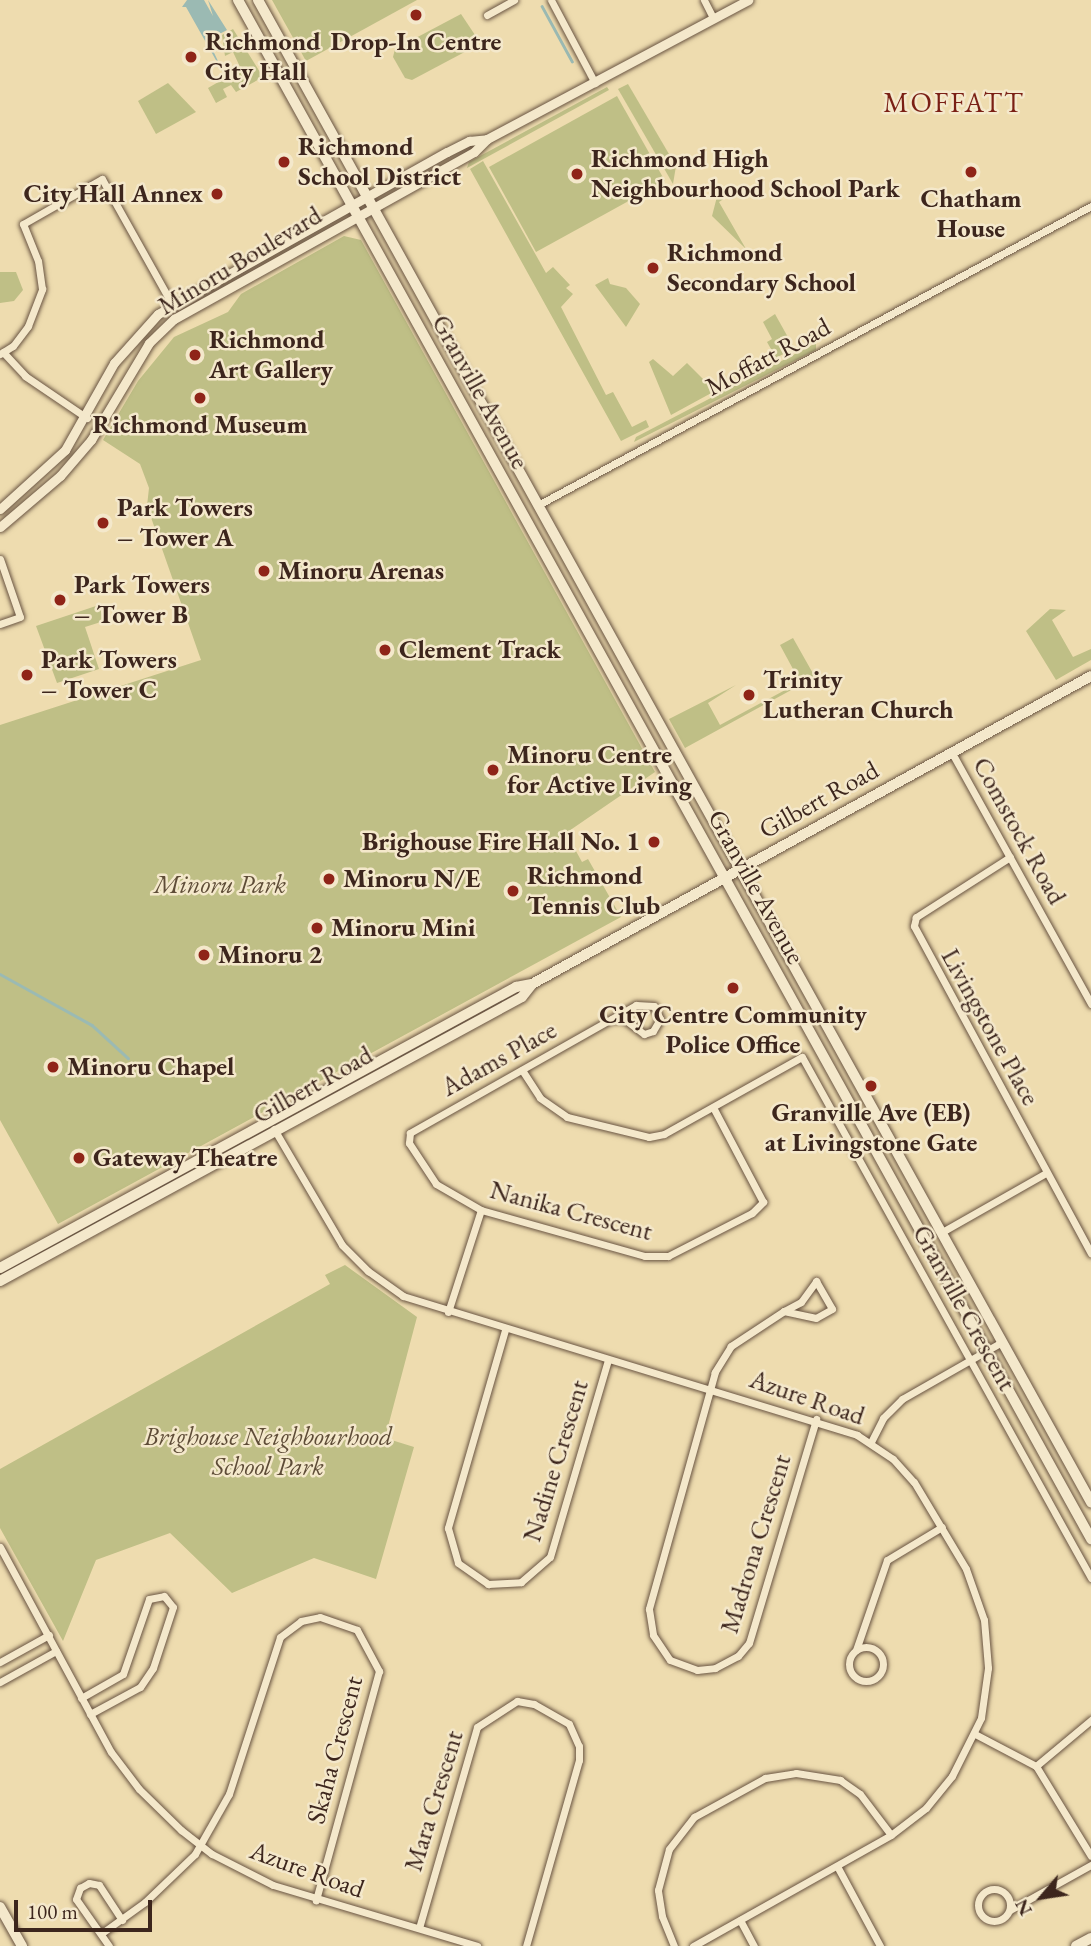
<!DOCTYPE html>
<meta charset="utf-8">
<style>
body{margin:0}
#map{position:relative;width:1091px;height:1946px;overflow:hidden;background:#eedcaf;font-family:"EB Garamond",serif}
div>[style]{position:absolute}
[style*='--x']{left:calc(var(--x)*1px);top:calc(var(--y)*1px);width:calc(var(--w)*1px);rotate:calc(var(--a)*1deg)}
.green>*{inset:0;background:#bfbf86}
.water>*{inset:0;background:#9bbab3}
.stream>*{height:2.5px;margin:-1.25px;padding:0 1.25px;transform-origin:1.25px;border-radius:1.25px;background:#9bbab3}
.roads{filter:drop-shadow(0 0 2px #695442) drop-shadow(0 0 2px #695442)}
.minor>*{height:7px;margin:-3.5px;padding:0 3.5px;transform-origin:3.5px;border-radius:3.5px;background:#f4e8cb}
.minor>.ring{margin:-3.5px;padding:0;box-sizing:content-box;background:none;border:7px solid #f4e8cb;border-radius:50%}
.tertiary>*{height:9px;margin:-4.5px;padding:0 4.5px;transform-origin:4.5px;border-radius:4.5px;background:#f4e8cb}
.secondary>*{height:10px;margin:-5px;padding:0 5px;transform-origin:5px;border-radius:5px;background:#f4e8cb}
.dots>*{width:19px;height:19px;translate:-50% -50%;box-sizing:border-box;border:4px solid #f4e8cb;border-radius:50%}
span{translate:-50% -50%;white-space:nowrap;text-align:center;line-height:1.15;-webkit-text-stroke:5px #f4e8cb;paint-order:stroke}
.poi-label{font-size:26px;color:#3d261d;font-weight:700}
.left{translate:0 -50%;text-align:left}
.right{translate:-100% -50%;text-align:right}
.street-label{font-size:26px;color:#3d261d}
.park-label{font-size:26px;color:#5e4c37;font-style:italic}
.neighbourhood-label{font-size:28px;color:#7a1f14;letter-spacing:2px}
.north{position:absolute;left:1007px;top:1862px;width:70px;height:70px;-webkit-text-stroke:5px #f4e8cb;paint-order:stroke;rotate:241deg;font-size:19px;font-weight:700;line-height:28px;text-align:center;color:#3d261d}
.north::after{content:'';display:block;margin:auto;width:24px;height:32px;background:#3d261d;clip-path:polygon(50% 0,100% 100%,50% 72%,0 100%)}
.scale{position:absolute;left:14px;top:1900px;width:138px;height:32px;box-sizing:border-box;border:4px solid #3d261d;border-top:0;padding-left:9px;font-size:21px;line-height:24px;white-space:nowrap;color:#3d261d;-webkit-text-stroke:5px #f4e8cb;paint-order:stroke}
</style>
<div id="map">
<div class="green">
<div style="clip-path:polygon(272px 0,417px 0,306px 61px)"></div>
<div style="clip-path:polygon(461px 14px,479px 41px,476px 46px,412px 80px,405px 78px,393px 57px,395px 49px)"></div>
<div style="clip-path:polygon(233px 29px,263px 77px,236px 92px,231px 85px,223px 89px,227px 97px,216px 103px,208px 88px,241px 69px,233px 52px,225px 56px,222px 35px)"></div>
<div style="clip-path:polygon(168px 83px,196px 112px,156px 134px,138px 101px)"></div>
<div style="clip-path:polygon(628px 84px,676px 166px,673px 184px,618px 89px)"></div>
<div style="clip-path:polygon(607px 87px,609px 90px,467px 168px,469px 162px)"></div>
<div style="clip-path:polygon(617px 96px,665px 181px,536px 252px,489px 167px)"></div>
<div style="clip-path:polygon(483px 161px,546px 273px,553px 267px,570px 285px,566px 288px,573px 294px,561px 307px,606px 395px,613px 392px,632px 427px,646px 420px,649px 427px,621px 441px,470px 169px)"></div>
<div style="clip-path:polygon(719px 189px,725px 198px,719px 202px,746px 249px,712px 216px)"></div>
<div style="clip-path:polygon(344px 236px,361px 240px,655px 772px,566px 833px,582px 862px,588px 859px,621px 917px,58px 1224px,0 1120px,0 725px,201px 660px,147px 506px,149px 488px,140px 464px,103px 440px,138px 381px,174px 337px,228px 312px,241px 294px)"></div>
<div style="clip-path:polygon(0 272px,16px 272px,23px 290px,14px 301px,0 303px)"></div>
<div style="clip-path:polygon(608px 278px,610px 284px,626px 288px,640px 304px,626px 327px,595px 285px)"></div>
<div style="clip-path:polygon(775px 314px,794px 348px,776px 358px,767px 342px,772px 339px,763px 322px)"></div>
<div style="clip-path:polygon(816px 343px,816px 350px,634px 442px,636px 437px)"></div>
<div style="clip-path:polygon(653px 359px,673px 376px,687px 363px,715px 391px,671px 415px,649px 362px)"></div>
<div style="clip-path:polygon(99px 605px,104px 621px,85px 627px,99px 669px,57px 683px,36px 626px)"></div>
<div style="clip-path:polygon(1050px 609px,1066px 610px,1052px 620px,1073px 657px,1091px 649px,1091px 660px,1056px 680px,1026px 631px)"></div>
<div style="clip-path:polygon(793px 638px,815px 677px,685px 748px,669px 719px,736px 685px,708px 703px,720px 725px,800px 682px,780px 645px)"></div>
<div style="clip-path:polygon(345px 1265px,417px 1317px,385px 1438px,414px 1447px,376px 1579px,314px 1558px,232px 1593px,170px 1533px,96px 1560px,63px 1641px,0 1528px,0 1469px,330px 1284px,325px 1275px)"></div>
</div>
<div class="water">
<div style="clip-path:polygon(187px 0,204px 0,213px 16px,208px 0,227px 30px,208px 40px,226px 78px,186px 7px,182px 7px)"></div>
</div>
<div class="stream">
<div style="--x:542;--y:6;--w:63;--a:61.4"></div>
<div style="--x:0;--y:974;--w:105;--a:29"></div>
<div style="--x:92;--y:1025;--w:49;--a:42.5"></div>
</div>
<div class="roads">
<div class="minor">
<div style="--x:551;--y:0;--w:94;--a:62.1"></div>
<div style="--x:704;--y:0;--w:20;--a:63"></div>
<div style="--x:487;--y:15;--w:31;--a:-29"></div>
<div style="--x:3;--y:352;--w:33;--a:47"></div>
<div style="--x:25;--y:376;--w:75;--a:34.1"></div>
<div style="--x:0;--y:354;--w:15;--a:-32"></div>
<div style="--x:13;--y:346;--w:25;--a:-53"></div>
<div style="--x:28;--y:326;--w:40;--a:-69"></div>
<div style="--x:42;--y:289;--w:28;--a:-98"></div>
<div style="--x:38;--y:261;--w:40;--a:-112"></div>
<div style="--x:23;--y:224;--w:91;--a:-29.7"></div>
<div style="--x:102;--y:179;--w:143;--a:60.8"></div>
<div style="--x:538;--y:505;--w:629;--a:-28.4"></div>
<div style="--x:0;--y:559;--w:61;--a:71"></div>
<div style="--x:20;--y:617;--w:21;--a:161"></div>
<div style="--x:952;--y:753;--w:287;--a:61"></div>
<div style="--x:1010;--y:857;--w:112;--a:147.4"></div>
<div style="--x:916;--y:917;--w:9;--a:103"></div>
<div style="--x:914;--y:926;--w:372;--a:61.6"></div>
<div style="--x:612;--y:1019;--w:12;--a:0"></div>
<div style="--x:624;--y:1019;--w:25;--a:37"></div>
<div style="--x:644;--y:1034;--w:9;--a:-18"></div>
<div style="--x:653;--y:1031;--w:14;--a:-60"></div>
<div style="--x:660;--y:1019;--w:14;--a:-115"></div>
<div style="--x:654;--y:1006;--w:18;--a:-177"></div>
<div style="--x:636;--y:1005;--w:260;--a:150.5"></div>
<div style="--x:410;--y:1133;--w:10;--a:96"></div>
<div style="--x:409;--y:1143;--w:49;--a:56.6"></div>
<div style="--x:436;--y:1184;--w:52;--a:30"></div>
<div style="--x:481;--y:1210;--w:170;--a:15.7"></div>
<div style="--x:645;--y:1256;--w:23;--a:0"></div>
<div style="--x:668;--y:1256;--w:94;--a:-27.1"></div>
<div style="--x:752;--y:1213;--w:16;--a:-45"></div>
<div style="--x:763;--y:1202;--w:107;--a:-117.8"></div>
<div style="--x:522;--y:1070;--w:33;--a:57"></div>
<div style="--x:540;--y:1098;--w:33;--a:35"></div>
<div style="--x:567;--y:1117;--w:84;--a:13.7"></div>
<div style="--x:649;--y:1137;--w:15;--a:-11"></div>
<div style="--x:664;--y:1134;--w:158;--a:-29.2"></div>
<div style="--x:802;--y:1057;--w:596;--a:60.98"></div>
<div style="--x:274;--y:1129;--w:134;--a:59.6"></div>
<div style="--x:342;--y:1245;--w:37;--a:45"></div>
<div style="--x:368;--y:1271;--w:43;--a:35.5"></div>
<div style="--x:403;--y:1296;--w:475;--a:17"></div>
<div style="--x:857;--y:1435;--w:43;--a:33.7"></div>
<div style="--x:893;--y:1459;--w:31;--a:48"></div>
<div style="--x:914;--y:1482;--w:101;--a:59.1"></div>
<div style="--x:966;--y:1569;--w:54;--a:70.6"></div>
<div style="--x:984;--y:1620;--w:48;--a:85.2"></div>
<div style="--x:988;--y:1668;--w:50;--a:98"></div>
<div style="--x:981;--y:1718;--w:65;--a:116.6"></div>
<div style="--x:952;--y:1776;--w:41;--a:129.1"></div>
<div style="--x:926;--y:1808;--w:44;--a:142.4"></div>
<div style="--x:891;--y:1835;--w:227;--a:150.7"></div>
<div style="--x:942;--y:1232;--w:120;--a:-29.6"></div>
<div style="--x:816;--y:1281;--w:32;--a:60"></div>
<div style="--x:832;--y:1309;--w:18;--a:151"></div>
<div style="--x:816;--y:1318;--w:33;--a:-168"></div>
<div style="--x:784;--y:1311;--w:19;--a:-28"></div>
<div style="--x:801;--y:1302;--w:26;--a:-54"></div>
<div style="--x:784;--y:1311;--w:64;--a:146.6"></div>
<div style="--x:731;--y:1346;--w:31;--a:122"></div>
<div style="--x:715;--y:1372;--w:246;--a:105.6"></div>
<div style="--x:649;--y:1609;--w:26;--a:81"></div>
<div style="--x:653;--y:1635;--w:30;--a:56"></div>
<div style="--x:670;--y:1660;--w:29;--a:20"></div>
<div style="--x:697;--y:1670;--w:18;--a:-6"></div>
<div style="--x:715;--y:1668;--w:26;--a:-28"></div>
<div style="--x:738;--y:1656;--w:17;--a:-50"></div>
<div style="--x:749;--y:1643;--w:234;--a:-73.3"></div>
<div style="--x:448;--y:1312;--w:107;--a:-72.1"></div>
<div style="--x:505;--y:1330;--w:206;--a:106.1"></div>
<div style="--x:448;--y:1528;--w:36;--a:74"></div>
<div style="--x:458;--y:1563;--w:37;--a:35"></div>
<div style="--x:488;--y:1584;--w:33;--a:-3"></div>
<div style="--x:521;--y:1582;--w:38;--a:-41"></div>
<div style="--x:550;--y:1557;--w:205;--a:-73.6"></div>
<div style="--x:871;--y:1442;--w:27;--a:-63"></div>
<div style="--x:883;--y:1418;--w:27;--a:-45"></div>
<div style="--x:902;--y:1399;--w:115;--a:-29.7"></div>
<div style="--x:0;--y:1547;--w:233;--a:61.6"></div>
<div style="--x:111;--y:1752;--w:46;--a:52.9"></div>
<div style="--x:139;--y:1789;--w:59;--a:44.3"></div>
<div style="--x:181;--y:1830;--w:39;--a:38"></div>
<div style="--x:212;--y:1854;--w:68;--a:26.9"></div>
<div style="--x:273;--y:1885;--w:213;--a:16.6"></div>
<div class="ring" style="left:849px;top:1647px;width:27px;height:27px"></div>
<div style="--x:856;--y:1650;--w:95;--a:-71"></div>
<div style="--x:887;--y:1560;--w:64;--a:-31"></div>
<div style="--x:0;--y:1662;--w:56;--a:-28.9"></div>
<div style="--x:0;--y:1682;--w:64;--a:-29"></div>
<div style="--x:81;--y:1698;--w:48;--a:-29.7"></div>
<div style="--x:123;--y:1674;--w:79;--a:-70.9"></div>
<div style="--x:149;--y:1599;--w:15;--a:-11"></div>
<div style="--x:164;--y:1596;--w:14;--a:51"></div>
<div style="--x:173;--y:1607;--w:64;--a:108.2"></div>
<div style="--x:153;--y:1668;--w:23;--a:124"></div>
<div style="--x:140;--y:1687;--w:57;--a:151.6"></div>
<div style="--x:975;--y:1734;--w:69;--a:27.7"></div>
<div style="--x:1036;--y:1766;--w:105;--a:58.6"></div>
<div style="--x:1036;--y:1766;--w:72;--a:-39.9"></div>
<div style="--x:837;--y:1866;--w:91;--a:61.7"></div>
<div class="ring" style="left:978px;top:1889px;width:25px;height:25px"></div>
<div style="--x:1010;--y:1910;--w:93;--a:-29.1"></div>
<div style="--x:740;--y:1920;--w:30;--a:62"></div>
<div style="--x:419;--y:1928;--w:209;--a:-73.9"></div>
<div style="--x:477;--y:1727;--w:48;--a:-33"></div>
<div style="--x:517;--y:1701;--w:17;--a:10"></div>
<div style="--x:534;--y:1704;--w:40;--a:29.7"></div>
<div style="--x:569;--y:1724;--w:24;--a:66"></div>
<div style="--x:579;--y:1746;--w:14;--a:90"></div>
<div style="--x:579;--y:1760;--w:193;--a:105.9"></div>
<div style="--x:102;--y:1933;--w:53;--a:-35.8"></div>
<div style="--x:145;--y:1902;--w:69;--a:-43.8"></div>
<div style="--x:195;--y:1854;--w:69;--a:-60.5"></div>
<div style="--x:229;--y:1794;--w:165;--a:-72"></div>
<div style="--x:280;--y:1637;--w:26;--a:-37"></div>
<div style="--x:301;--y:1621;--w:19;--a:-12"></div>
<div style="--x:320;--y:1617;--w:39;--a:19"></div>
<div style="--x:357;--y:1630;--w:47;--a:61.8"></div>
<div style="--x:379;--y:1671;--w:238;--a:105.4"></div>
<div style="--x:109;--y:1946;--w:57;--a:-125.1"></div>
<div style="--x:76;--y:1899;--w:12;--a:-70"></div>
<div style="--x:80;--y:1888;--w:10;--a:-29"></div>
<div style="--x:89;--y:1883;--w:10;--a:11"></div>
<div style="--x:99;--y:1885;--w:42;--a:56.7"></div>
<div style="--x:674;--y:1946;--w:32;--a:-112"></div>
<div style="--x:662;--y:1916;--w:26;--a:-99"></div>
<div style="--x:658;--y:1890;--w:42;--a:-75"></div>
<div style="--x:669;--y:1849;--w:41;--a:-52"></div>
<div style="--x:694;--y:1817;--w:81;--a:-28.8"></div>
<div style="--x:765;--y:1778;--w:31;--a:-9"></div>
<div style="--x:796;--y:1773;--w:45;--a:9"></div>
<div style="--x:840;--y:1780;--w:24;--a:35"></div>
<div style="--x:860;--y:1794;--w:51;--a:52.9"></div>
</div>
<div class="tertiary">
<div style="--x:0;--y:509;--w:88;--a:-42.2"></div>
<div style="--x:65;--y:450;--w:100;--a:-60.6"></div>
<div style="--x:114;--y:363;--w:66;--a:-48.1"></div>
<div style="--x:158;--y:314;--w:331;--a:-29.3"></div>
<div style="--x:447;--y:152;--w:25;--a:-27"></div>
<div style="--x:469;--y:141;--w:18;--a:-6"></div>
<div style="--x:0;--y:527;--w:79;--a:-40.4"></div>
<div style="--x:60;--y:476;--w:48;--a:-49.3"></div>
<div style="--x:91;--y:440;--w:113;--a:-59.1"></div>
<div style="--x:149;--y:343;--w:35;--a:-44"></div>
<div style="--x:174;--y:319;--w:343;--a:-29.1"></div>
<div style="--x:474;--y:152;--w:18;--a:-45"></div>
<div style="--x:487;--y:139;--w:296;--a:-28"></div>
</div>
<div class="secondary">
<div style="--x:238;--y:0;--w:1760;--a:61"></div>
<div style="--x:258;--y:0;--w:1718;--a:60.99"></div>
<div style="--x:0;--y:1268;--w:588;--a:-28.57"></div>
<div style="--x:516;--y:987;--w:16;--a:-11"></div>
<div style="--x:532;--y:984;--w:638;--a:-28.85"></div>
<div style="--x:0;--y:1281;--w:594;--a:-28.55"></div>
<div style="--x:522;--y:997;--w:16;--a:-52"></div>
<div style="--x:0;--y:1907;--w:45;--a:60.6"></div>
<div style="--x:1076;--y:1946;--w:17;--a:-28"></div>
</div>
</div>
<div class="dots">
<div style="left:416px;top:15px;background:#8f2418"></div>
<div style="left:191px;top:57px;background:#8f2418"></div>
<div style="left:284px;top:162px;background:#8f2418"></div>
<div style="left:971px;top:172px;background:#8f2418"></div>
<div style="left:577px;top:174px;background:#8f2418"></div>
<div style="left:217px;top:194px;background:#8f2418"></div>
<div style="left:653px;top:268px;background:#8f2418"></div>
<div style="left:195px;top:355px;background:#8f2418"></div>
<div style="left:200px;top:398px;background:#8f2418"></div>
<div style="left:103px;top:523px;background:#8f2418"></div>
<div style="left:264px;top:571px;background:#8f2418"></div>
<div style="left:60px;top:600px;background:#8f2418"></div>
<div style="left:385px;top:650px;background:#8f2418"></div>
<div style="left:27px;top:675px;background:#8f2418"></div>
<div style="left:749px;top:695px;background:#8f2418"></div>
<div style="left:493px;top:770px;background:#8f2418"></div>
<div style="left:654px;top:842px;background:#8f2418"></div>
<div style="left:329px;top:879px;background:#8f2418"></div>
<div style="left:513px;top:891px;background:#8f2418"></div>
<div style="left:317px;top:928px;background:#8f2418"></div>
<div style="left:204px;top:955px;background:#8f2418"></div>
<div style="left:733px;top:988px;background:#8f2418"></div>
<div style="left:53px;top:1067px;background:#8f2418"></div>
<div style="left:871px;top:1086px;background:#8f2418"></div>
<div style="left:79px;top:1158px;background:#8f2418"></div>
</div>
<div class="poi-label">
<span class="left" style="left:205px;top:57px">Richmond<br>City Hall</span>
<span style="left:416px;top:42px">Drop-In Centre</span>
<span class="left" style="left:298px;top:162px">Richmond<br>School District</span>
<span class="left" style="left:591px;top:174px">Richmond High<br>Neighbourhood School Park</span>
<span class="right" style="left:203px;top:194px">City Hall Annex</span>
<span style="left:971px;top:214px">Chatham<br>House</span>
<span class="left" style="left:667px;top:268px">Richmond<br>Secondary School</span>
<span class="left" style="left:209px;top:355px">Richmond<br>Art Gallery</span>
<span style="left:200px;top:425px">Richmond Museum</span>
<span class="left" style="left:117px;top:523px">Park Towers<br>– Tower A</span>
<span class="left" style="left:278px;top:571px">Minoru Arenas</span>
<span class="left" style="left:74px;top:600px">Park Towers<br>– Tower B</span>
<span class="left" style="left:399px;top:650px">Clement Track</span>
<span class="left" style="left:41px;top:675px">Park Towers<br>– Tower C</span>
<span class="left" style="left:763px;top:695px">Trinity<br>Lutheran Church</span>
<span class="left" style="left:507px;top:770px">Minoru Centre<br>for Active Living</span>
<span class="right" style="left:640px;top:842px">Brighouse Fire Hall No. 1</span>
<span class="left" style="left:527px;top:891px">Richmond<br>Tennis Club</span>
<span class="left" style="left:343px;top:879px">Minoru N/E</span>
<span class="left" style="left:331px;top:928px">Minoru Mini</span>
<span class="left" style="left:218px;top:955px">Minoru 2</span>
<span style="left:733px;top:1030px">City Centre Community<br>Police Office</span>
<span class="left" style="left:67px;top:1067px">Minoru Chapel</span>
<span style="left:871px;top:1128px">Granville Ave (EB)<br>at Livingstone Gate</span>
<span class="left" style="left:93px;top:1158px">Gateway Theatre</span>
</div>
<div class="street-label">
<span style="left:240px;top:261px;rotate:-31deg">Minoru Boulevard</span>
<span style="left:768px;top:357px;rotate:-28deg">Moffatt Road</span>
<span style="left:480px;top:392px;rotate:61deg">Granville Avenue</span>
<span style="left:819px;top:800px;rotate:-29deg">Gilbert Road</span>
<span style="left:1019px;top:831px;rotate:61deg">Comstock Road</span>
<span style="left:756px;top:887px;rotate:61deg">Granville Avenue</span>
<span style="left:990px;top:1027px;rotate:61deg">Livingstone Place</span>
<span style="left:499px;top:1059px;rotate:-29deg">Adams Place</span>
<span style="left:313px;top:1085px;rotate:-29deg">Gilbert Road</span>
<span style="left:571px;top:1211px;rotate:15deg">Nanika Crescent</span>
<span style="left:964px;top:1308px;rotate:61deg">Granville Crescent</span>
<span style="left:807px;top:1398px;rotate:19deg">Azure Road</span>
<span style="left:556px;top:1461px;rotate:-73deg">Nadine Crescent</span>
<span style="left:756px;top:1544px;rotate:-73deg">Madrona Crescent</span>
<span style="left:335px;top:1750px;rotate:-75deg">Skaha Crescent</span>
<span style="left:434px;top:1801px;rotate:-73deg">Mara Crescent</span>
<span style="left:307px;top:1870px;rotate:20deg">Azure Road</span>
</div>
<div class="park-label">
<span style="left:220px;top:885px">Minoru Park</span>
<span style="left:268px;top:1452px">Brighouse Neighbourhood<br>School Park</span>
</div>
<div class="neighbourhood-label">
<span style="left:954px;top:102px">MOFFATT</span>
</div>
<div class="north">N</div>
<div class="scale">100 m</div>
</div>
